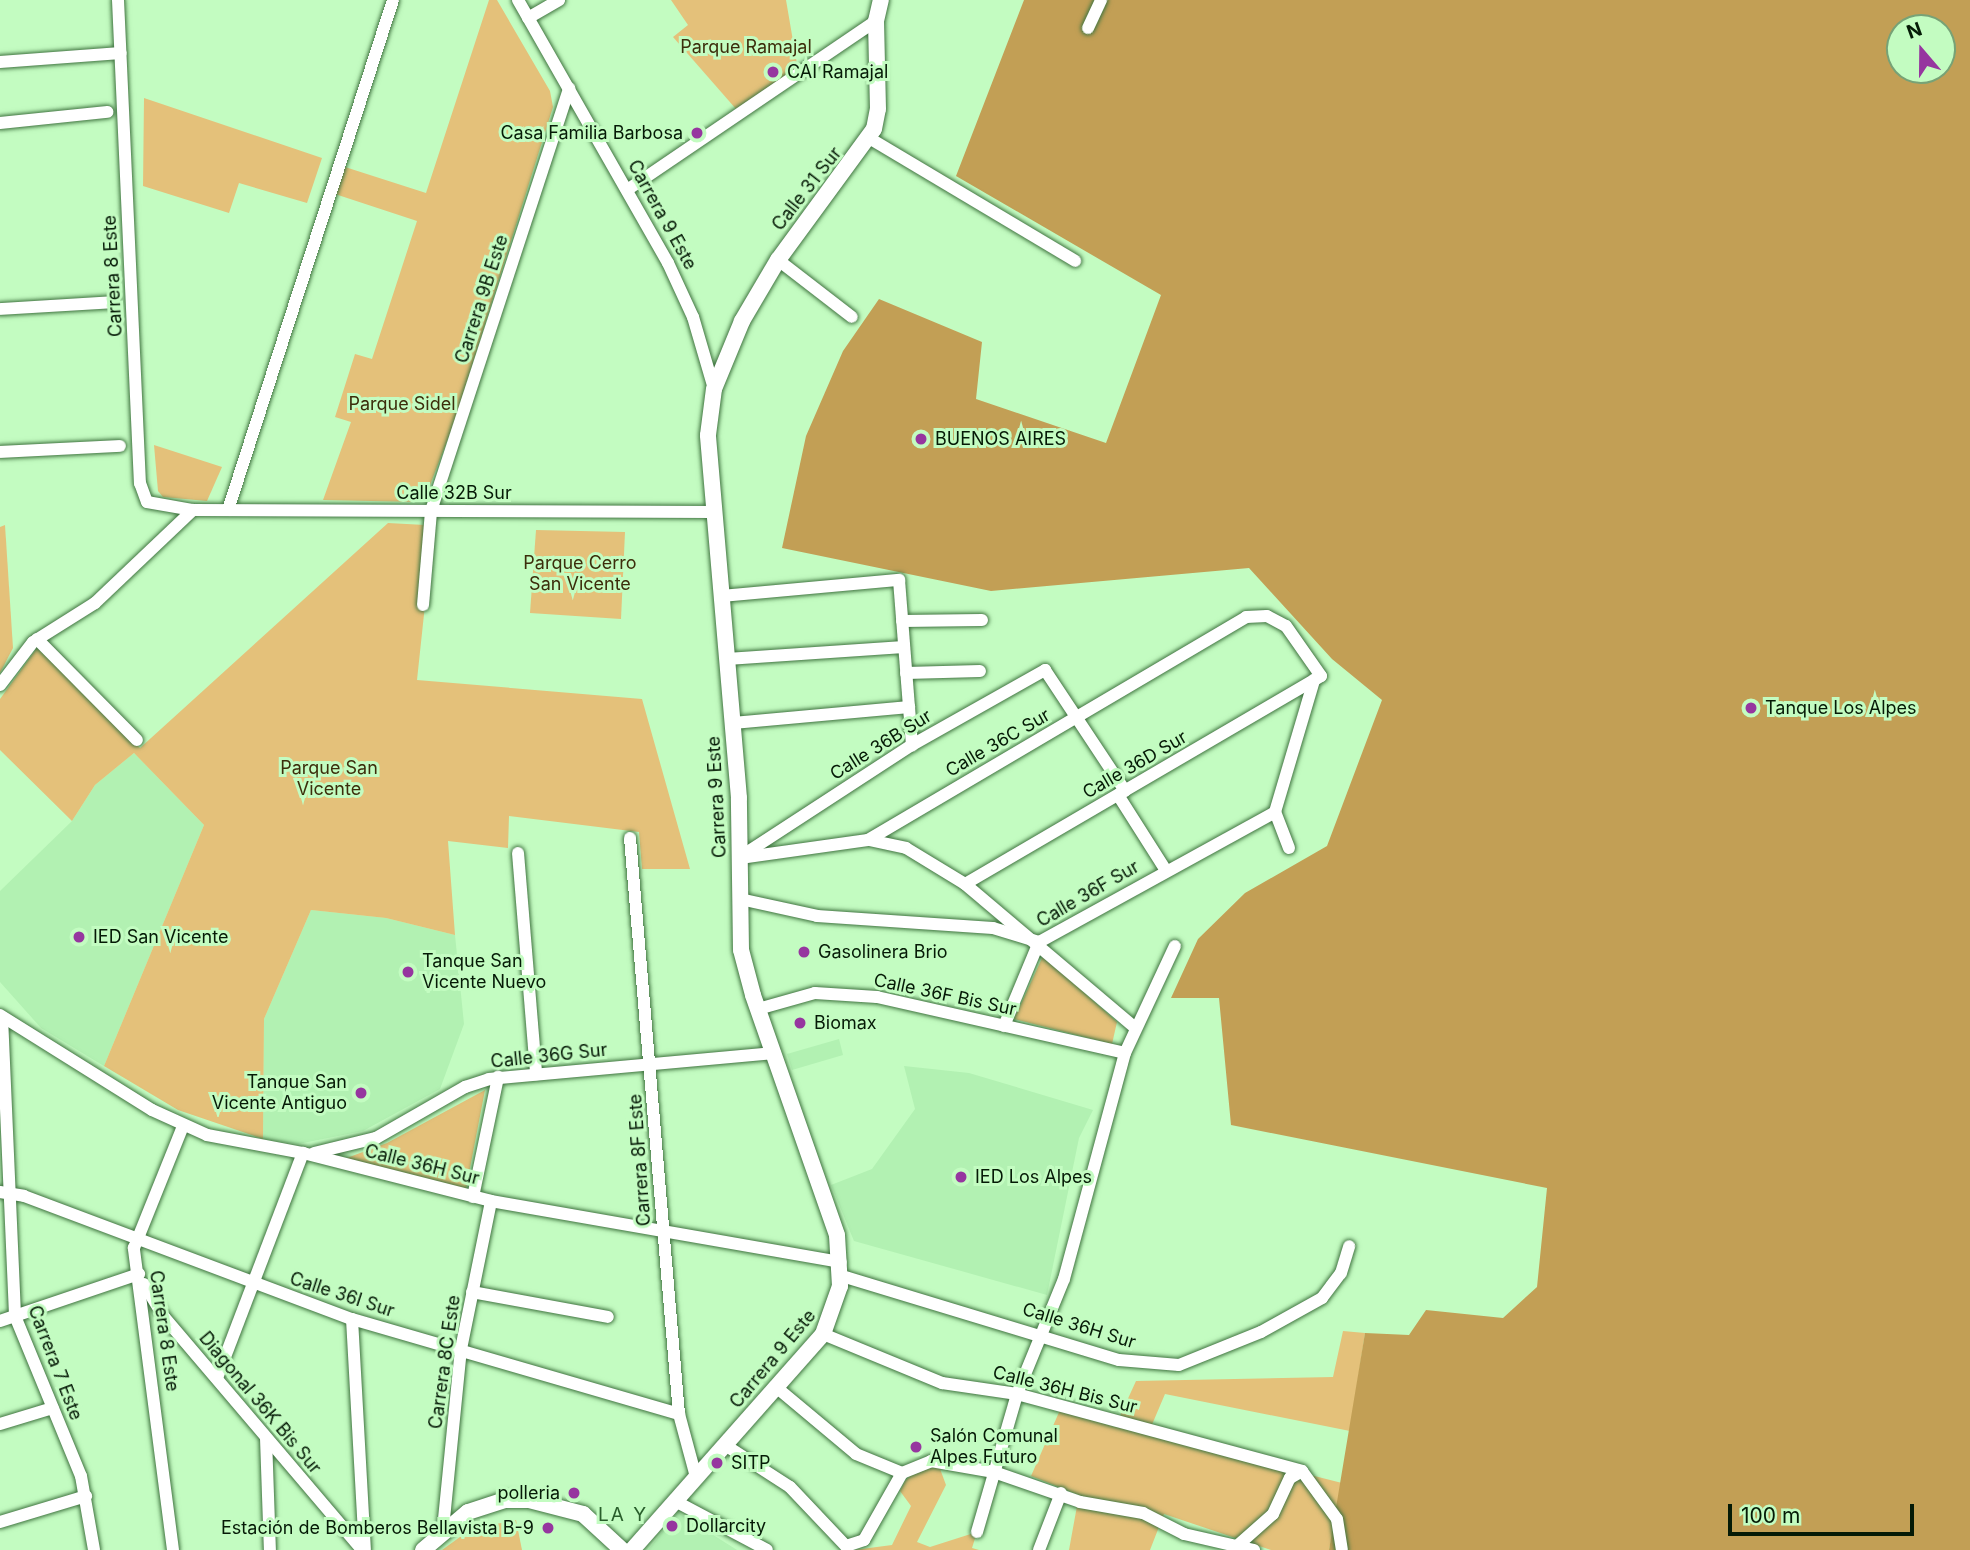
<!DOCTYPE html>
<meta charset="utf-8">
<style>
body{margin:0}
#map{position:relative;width:1970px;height:1550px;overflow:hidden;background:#c3fcc1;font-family:Inter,sans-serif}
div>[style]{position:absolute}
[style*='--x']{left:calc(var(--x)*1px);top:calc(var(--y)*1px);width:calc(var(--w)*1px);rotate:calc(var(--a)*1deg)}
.built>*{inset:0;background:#b2f1b2}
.green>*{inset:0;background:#e4c17a}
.forest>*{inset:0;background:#c29f55}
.roads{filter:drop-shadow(0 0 2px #407440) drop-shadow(0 0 2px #407440)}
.minor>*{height:12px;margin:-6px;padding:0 6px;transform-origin:6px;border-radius:6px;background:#fff}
.major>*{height:16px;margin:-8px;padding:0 8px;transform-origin:8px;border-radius:8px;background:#fff}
.dots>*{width:19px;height:19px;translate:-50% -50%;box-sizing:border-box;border:4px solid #c3fcc1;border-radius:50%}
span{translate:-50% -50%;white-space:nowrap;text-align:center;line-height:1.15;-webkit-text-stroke:6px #c3fcc1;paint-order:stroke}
.park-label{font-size:18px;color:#3c2d0b}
.poi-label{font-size:18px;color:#051a06}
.left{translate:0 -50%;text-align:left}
.right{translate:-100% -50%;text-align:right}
.street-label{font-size:18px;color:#051a06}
.neighbourhood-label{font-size:19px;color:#295e2b;letter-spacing:2px}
.north{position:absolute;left:1886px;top:14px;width:70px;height:70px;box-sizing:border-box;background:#c3fcc1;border:2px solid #77a276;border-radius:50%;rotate:340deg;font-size:19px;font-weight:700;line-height:28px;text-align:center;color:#051a06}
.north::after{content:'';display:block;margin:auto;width:24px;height:32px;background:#96369f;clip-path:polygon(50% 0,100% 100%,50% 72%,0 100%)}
.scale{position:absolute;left:1728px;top:1504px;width:186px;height:32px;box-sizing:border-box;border:4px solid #051a06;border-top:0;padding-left:9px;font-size:21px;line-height:24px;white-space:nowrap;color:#051a06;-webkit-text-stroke:5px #c3fcc1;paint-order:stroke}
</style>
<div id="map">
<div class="built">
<div style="clip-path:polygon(134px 753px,204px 825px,104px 1066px,41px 1028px,0 982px,0 891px,72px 821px,95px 785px)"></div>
<div style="clip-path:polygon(311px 910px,386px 918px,455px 935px,464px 1024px,440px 1089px,363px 1131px,298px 1144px,263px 1139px,264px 1019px)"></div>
<div style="clip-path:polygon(839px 1039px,843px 1055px,792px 1070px,787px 1054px)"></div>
<div style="clip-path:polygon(904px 1066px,969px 1073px,1093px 1110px,1079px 1138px,1047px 1295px,854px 1241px,831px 1185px,872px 1169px,915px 1109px)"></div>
<div style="clip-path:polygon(678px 1512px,688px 1519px,737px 1550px,648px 1550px)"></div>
</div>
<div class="green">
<div style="clip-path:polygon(489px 0,497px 0,550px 91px,553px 107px,454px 423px,425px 498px,419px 502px,323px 500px,351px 422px,335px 417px,355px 354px,372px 359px,417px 221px,335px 194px,345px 167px,426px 193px)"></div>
<div style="clip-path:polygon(671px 0,786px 0,798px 70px,736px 109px,673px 37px,688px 25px)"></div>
<div style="clip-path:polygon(144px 98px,322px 158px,307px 203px,239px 183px,229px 213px,143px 186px)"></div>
<div style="clip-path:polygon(154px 445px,222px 467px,207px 501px,163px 497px,158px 491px)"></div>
<div style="clip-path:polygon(388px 523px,425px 525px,425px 605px,417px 680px,642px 699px,690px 869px,642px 869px,639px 832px,509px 816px,508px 848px,448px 841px,455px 935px,386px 918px,311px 910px,264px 1019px,263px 1139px,178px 1110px,104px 1066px,204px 825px,134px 753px,95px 785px,72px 821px,0 750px,0 699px,37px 648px,140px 748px)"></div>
<div style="clip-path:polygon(5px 525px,13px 648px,0 673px,0 527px)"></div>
<div style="clip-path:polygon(536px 530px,625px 532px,621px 619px,530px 613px)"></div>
<div style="clip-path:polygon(1043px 956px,1117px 1022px,1112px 1044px,1014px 1019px)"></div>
<div style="clip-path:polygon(485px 1090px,466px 1189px,344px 1159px,387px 1143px)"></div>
<div style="clip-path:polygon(1343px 1331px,1365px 1333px,1350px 1431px,1165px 1394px,1148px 1434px,1342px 1483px,1329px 1550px,1271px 1550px,1164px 1514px,1150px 1550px,1069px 1550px,1079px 1495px,1031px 1476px,1060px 1410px,1115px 1427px,1136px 1381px,1333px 1377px)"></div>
<div style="clip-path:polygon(939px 1466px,946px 1485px,917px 1542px,930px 1547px,977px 1532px,972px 1548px,979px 1550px,854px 1550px,892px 1545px,911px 1506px,900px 1491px,905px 1481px,916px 1470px)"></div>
<div style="clip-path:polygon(516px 1520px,522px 1550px,442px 1550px,471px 1529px)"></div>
</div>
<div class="forest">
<div style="clip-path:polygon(evenodd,1024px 0,1970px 0,1970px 1550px,1329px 1550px,1365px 1333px,1409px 1335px,1426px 1310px,1503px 1318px,1537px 1287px,1547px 1188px,1231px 1125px,1219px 998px,1171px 998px,1198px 939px,1245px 893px,1327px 846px,1382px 700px,1332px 659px,1249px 568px,991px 591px,782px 548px,806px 436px,843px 351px,879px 299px,982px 342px,976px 399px,1106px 443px,1161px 295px,956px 176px,1024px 0,1900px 28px,1942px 28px,1942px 70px,1900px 70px,1900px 28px)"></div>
</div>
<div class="roads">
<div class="minor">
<div style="--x:118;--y:0;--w:484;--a:87.4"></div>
<div style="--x:140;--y:483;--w:20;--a:70"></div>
<div style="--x:147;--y:502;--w:47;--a:9.9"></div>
<div style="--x:193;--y:510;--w:521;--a:0.22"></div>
<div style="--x:518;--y:0;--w:303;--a:60.3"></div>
<div style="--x:668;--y:263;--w:60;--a:65.2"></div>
<div style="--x:693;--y:317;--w:75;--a:73.7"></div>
<div style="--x:528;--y:18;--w:36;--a:-30"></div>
<div style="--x:1088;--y:28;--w:31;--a:-65"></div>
<div style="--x:0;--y:62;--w:121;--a:-4.3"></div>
<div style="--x:0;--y:123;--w:108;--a:-5.9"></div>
<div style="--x:869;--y:138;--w:240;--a:30.8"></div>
<div style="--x:627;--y:190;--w:301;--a:-34.2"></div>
<div style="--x:778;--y:260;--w:93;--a:37.6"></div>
<div style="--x:0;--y:309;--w:114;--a:-3.5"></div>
<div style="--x:0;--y:452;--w:120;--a:-2.9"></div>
<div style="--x:228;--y:510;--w:536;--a:-72.07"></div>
<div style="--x:722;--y:596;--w:178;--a:-5.2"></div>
<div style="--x:899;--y:580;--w:166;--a:85.5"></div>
<div style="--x:423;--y:605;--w:94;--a:-85.1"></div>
<div style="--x:431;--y:511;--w:445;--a:-71.9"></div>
<div style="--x:902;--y:621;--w:80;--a:-0.7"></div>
<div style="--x:37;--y:639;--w:142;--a:45.3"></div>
<div style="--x:727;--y:659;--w:177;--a:-3.9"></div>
<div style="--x:906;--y:673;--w:74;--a:-1.5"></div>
<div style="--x:0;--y:685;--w:54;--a:-52.5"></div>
<div style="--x:33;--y:642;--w:73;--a:-32.2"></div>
<div style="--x:95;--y:603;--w:135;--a:-43.5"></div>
<div style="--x:733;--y:723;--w:177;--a:-5.2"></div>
<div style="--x:1118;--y:795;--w:88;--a:57.6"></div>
<div style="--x:630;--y:838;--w:578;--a:85.14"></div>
<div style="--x:679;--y:1414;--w:65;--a:74.9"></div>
<div style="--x:869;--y:840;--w:38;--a:12"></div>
<div style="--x:906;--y:848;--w:69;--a:31.4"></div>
<div style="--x:965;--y:884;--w:221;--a:40.2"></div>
<div style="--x:1289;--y:848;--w:39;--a:-111"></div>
<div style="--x:1275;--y:812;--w:138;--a:-73.5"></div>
<div style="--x:518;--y:853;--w:222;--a:85.3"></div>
<div style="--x:743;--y:855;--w:202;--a:-33.1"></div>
<div style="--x:912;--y:745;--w:153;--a:-29.4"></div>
<div style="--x:1045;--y:670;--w:145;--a:56.5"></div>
<div style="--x:740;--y:858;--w:129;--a:-8"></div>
<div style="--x:868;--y:840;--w:439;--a:-30.5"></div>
<div style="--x:1246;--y:617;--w:21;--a:-3"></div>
<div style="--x:1267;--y:616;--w:21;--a:28"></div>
<div style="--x:1286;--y:626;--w:61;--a:55"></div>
<div style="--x:1321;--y:676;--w:412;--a:149.7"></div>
<div style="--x:740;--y:899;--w:79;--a:12.4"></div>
<div style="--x:817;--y:916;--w:176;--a:3.9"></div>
<div style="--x:993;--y:928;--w:48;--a:16.9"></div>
<div style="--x:1039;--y:942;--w:269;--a:-28.8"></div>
<div style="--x:758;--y:1009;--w:59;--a:-15.7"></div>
<div style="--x:815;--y:993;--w:62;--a:3.7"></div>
<div style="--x:877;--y:997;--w:254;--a:12.7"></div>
<div style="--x:0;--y:1015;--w:179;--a:32"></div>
<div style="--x:152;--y:1110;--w:60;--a:24.4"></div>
<div style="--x:207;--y:1135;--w:98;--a:10.6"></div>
<div style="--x:303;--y:1153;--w:194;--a:14.3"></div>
<div style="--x:491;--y:1201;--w:355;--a:9.9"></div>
<div style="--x:2;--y:1017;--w:299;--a:87.5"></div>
<div style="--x:15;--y:1316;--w:173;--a:67.6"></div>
<div style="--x:81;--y:1476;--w:75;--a:80"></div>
<div style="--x:1004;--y:1026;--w:91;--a:-67.4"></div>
<div style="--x:314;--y:1153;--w:64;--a:-13.6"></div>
<div style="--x:376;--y:1138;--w:103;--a:-29.8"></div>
<div style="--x:465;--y:1087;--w:25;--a:-18"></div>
<div style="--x:489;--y:1079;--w:286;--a:-5.2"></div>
<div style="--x:0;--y:1192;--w:24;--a:9"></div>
<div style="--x:24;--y:1196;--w:350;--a:20.6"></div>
<div style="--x:352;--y:1319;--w:341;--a:16.2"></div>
<div style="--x:473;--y:1197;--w:123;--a:-78.2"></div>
<div style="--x:842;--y:1276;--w:289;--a:16.9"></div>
<div style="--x:1119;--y:1360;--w:60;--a:4.8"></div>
<div style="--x:1179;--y:1365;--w:88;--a:-21.9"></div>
<div style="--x:1261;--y:1332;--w:70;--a:-29.1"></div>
<div style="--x:1322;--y:1298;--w:31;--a:-53"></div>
<div style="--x:1341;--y:1273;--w:28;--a:-73"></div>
<div style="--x:144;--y:1284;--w:39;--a:59"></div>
<div style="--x:164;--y:1317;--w:306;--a:49.6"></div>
<div style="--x:472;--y:1292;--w:138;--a:10.4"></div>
<div style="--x:352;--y:1319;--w:231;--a:86.8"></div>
<div style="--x:0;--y:1321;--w:147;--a:-18.7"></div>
<div style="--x:823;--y:1334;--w:129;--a:22.4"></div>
<div style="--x:942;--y:1383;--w:76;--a:8.3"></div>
<div style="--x:1017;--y:1394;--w:295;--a:15.1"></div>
<div style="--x:217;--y:1378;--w:241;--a:-69.1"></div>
<div style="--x:776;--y:1387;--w:104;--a:39.9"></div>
<div style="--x:856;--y:1454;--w:50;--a:22.4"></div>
<div style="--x:0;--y:1424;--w:55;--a:-16.8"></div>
<div style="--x:266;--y:1438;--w:112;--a:88"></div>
<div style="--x:725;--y:1445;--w:77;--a:32.9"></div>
<div style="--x:790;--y:1487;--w:81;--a:46.5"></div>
<div style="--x:846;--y:1546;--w:19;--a:-18"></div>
<div style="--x:864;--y:1540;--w:77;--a:-60.4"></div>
<div style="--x:902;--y:1473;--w:31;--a:-22"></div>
<div style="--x:931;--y:1461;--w:64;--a:9.9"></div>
<div style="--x:994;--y:1472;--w:91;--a:19.2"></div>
<div style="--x:1080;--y:1502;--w:64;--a:9.9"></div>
<div style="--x:1143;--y:1513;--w:46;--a:27.1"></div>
<div style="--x:1184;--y:1534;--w:72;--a:12.9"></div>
<div style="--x:1302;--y:1471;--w:59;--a:53.9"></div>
<div style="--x:1337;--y:1519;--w:31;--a:81"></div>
<div style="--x:675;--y:1501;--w:104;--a:28"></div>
<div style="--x:0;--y:1522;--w:90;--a:-16.8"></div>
<div style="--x:443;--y:1529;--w:181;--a:-84.3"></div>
<div style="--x:461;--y:1349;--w:151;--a:-78.5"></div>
<div style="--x:977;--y:1532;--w:144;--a:-73.8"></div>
<div style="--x:1017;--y:1394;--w:124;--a:-67.8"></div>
<div style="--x:1064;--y:1279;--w:234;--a:-74.9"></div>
<div style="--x:1125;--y:1053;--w:118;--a:-65"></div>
<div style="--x:1237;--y:1546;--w:48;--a:-41.6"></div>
<div style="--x:1273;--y:1514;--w:40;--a:-65"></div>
<div style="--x:1290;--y:1478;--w:14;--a:-30"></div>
<div style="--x:173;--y:1550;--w:305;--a:-97.4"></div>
<div style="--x:134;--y:1248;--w:131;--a:-68.1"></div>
<div style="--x:1039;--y:1550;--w:61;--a:-68.9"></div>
</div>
<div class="major">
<div style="--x:423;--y:1550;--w:59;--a:-40.2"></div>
<div style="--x:468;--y:1512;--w:40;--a:-18"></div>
<div style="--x:506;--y:1500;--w:23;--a:0"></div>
<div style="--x:529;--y:1500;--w:56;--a:14.5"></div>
<div style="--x:583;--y:1514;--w:53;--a:42.7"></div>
<div style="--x:632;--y:1550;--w:288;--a:-48.5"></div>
<div style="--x:823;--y:1334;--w:51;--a:-70.5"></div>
<div style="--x:840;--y:1286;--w:51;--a:-93.4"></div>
<div style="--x:837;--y:1235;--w:254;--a:-109.3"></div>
<div style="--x:753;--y:995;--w:47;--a:-104.9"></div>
<div style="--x:741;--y:950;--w:152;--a:-90.8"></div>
<div style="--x:739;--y:798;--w:364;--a:-94.9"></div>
<div style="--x:708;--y:435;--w:46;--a:-82.6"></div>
<div style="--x:714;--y:389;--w:74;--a:-67.6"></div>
<div style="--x:742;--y:321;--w:71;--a:-59.5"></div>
<div style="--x:778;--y:260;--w:162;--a:-53.8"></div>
<div style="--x:874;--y:129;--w:20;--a:-79"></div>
<div style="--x:878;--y:109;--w:88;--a:-91.3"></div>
<div style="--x:876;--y:21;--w:22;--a:-77"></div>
</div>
</div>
<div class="dots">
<div style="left:773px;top:72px;background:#96369f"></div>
<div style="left:697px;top:133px;background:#96369f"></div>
<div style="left:921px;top:439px;background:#96369f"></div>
<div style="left:1751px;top:708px;background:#96369f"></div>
<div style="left:79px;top:937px;background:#96369f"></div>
<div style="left:804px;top:952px;background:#96369f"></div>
<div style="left:408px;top:972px;background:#96369f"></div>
<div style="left:800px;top:1023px;background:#96369f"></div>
<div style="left:361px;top:1093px;background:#96369f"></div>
<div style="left:961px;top:1177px;background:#96369f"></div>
<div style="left:916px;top:1447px;background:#96369f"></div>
<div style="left:717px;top:1463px;background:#96369f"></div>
<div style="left:574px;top:1493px;background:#96369f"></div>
<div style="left:672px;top:1526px;background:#96369f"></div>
<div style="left:548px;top:1528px;background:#96369f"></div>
</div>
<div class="park-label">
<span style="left:746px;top:47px">Parque Ramajal</span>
<span style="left:402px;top:404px">Parque Sidel</span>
<span style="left:580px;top:574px">Parque Cerro<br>San Vicente</span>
<span style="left:329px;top:779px">Parque San<br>Vicente</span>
</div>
<div class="poi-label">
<span class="left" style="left:787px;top:72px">CAI Ramajal</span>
<span class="right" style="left:683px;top:133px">Casa Familia Barbosa</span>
<span class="left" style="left:935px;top:439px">BUENOS AIRES</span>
<span class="left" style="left:1765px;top:708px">Tanque Los Alpes</span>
<span class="left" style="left:93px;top:937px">IED San Vicente</span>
<span class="left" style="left:818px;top:952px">Gasolinera Brio</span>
<span class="left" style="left:422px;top:972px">Tanque San<br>Vicente Nuevo</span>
<span class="left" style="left:814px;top:1023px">Biomax</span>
<span class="right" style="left:347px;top:1093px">Tanque San<br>Vicente Antiguo</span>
<span class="left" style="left:975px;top:1177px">IED Los Alpes</span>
<span class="left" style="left:930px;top:1447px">Salón Comunal<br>Alpes Futuro</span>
<span class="left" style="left:731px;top:1463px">SITP</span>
<span class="right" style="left:560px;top:1493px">polleria</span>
<span class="left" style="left:686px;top:1526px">Dollarcity</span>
<span class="right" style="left:534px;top:1528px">Estación de Bomberos Bellavista B-9</span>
</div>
<div class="street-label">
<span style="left:807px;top:189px;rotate:-52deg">Calle 31 Sur</span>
<span style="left:662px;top:215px;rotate:61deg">Carrera 9 Este</span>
<span style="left:113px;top:276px;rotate:-93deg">Carrera 8 Este</span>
<span style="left:482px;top:299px;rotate:-72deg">Carrera 9B Este</span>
<span style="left:454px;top:493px">Calle 32B Sur</span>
<span style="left:998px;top:743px;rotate:-30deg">Calle 36C Sur</span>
<span style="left:881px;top:745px;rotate:-32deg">Calle 36B Sur</span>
<span style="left:1135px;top:765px;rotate:-30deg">Calle 36D Sur</span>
<span style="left:717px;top:797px;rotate:-93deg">Carrera 9 Este</span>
<span style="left:1088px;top:894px;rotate:-30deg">Calle 36F Sur</span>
<span style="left:945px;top:995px;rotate:12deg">Calle 36F Bis Sur</span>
<span style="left:549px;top:1056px;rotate:-6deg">Calle 36G Sur</span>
<span style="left:640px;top:1160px;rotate:-94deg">Carrera 8F Este</span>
<span style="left:422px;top:1165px;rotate:14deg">Calle 36H Sur</span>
<span style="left:342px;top:1295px;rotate:18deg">Calle 36I Sur</span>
<span style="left:1079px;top:1326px;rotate:17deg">Calle 36H Sur</span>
<span style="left:164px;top:1331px;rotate:82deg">Carrera 8 Este</span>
<span style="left:773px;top:1359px;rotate:-50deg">Carrera 9 Este</span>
<span style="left:445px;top:1362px;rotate:-82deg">Carrera 8C Este</span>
<span style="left:55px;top:1363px;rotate:69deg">Carrera 7 Este</span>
<span style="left:1065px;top:1390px;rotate:14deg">Calle 36H Bis Sur</span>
<span style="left:260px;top:1403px;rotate:50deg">Diagonal 36K Bis Sur</span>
</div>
<div class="neighbourhood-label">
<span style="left:623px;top:1515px">LA Y</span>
</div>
<div class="north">N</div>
<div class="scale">100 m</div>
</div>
